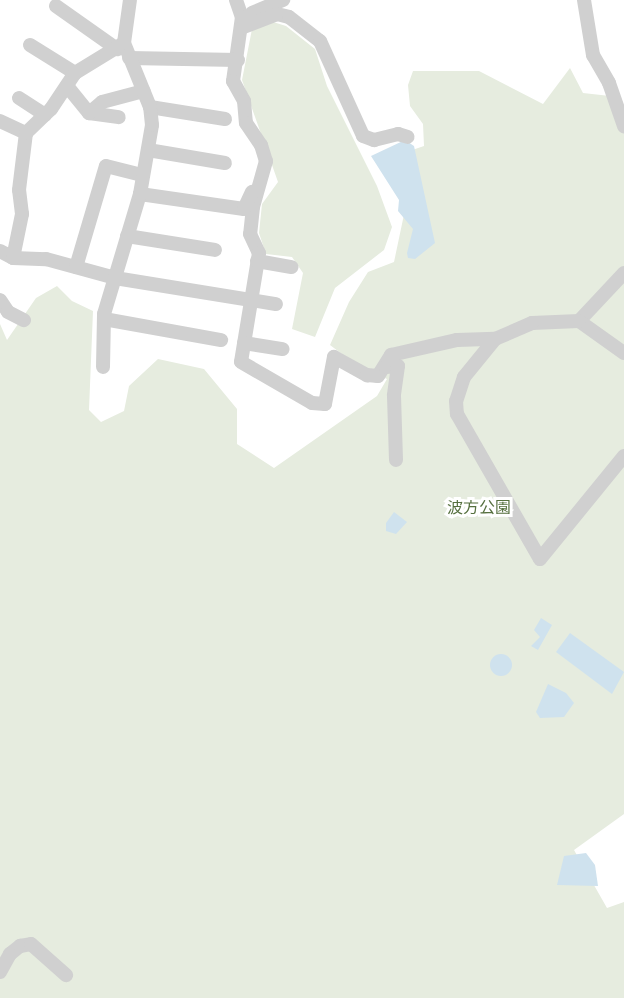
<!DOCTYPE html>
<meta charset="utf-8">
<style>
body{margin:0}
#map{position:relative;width:624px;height:998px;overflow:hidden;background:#fff;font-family:Poppins,"Noto Sans JP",sans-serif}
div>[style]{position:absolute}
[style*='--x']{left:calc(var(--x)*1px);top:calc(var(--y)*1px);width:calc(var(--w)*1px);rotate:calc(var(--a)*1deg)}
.green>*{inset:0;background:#e6ecdf}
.water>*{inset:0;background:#cfe2ee}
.round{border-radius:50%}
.minor>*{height:14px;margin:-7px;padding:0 7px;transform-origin:7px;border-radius:7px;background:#d0d0d0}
span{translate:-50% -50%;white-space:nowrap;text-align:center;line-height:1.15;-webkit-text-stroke:6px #fff;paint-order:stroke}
.park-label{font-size:16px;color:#56703f}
</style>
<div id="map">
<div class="green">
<div style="clip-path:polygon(273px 22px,286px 26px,315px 49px,327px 86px,377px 186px,392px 227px,384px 250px,335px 288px,315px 337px,292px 329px,303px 273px,292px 257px,266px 254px,259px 233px,262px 204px,278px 182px,242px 80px,253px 24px)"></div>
<div style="clip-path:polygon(570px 68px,583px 93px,619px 97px,624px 110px,624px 814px,574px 850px,607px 908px,624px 902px,624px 998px,0 998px,0 324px,7px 340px,36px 298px,57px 286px,72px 301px,93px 311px,89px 410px,101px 422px,124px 411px,129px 386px,158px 359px,204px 369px,237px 409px,237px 444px,274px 468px,377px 396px,387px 379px,355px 364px,330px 345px,349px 302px,368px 272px,394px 262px,406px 205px,377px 162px,424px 146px,423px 124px,410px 106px,408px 85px,413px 71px,479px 71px,543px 104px)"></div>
</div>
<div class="water">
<div style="clip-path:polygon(405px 140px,414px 146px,435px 243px,415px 259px,408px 258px,407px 253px,413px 229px,398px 211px,399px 200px,371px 156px)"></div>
<div style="clip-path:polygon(394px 512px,407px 522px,396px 534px,386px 531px,386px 523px)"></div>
<div style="clip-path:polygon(541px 618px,552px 625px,538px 650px,531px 646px,540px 637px,534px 630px)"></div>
<div style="clip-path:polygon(570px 633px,624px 672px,612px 694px,556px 652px)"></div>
<div class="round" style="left:490px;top:654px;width:22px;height:22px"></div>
<div style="clip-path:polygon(548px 684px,566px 693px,574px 703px,564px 717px,540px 718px,536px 712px)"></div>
<div style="clip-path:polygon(586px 853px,595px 865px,598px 886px,557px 885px,564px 856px)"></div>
</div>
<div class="minor">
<div style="--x:236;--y:0;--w:18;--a:71"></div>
<div style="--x:242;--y:17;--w:65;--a:98"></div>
<div style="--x:233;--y:81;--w:23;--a:61"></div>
<div style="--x:244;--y:101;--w:22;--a:85"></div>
<div style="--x:246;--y:123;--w:27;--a:56"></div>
<div style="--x:261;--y:145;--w:17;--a:73"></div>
<div style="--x:266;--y:161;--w:48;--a:105.8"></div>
<div style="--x:253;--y:207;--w:27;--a:96"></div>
<div style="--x:250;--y:234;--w:21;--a:65"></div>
<div style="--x:259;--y:253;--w:110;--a:99.4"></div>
<div style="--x:241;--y:362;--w:82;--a:30"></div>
<div style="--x:312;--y:403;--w:13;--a:4"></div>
<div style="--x:325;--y:404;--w:48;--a:-79.2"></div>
<div style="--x:334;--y:357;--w:38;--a:29"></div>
<div style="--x:367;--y:375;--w:11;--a:5"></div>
<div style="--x:378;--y:376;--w:25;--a:-58"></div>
<div style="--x:391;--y:355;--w:68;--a:-12.8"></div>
<div style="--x:457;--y:340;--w:38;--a:-2"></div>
<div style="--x:584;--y:0;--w:56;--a:80.7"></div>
<div style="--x:593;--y:55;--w:32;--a:60"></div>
<div style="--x:609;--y:83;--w:46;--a:70.8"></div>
<div style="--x:56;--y:6;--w:75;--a:35.2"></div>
<div style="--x:252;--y:13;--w:34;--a:-23"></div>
<div style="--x:241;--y:28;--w:39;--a:-21"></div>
<div style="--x:277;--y:14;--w:12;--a:14"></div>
<div style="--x:289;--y:17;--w:39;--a:38"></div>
<div style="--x:320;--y:41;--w:104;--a:65.6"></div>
<div style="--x:363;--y:136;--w:12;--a:20"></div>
<div style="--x:374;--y:140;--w:25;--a:-14"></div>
<div style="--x:398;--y:134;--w:10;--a:17"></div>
<div style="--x:30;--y:45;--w:53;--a:31.9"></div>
<div style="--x:129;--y:58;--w:109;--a:1.1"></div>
<div style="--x:67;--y:86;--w:35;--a:51"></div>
<div style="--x:89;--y:113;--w:30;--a:8"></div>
<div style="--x:19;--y:98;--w:31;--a:33"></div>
<div style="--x:150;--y:107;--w:76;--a:9.1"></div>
<div style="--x:89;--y:113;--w:17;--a:-40"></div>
<div style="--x:102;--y:102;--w:43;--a:-14.7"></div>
<div style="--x:0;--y:121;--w:29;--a:25"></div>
<div style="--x:148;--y:150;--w:78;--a:9.6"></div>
<div style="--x:140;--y:194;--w:105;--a:8.2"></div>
<div style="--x:244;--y:209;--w:19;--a:-65"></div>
<div style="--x:127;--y:236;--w:89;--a:9"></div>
<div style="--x:0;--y:251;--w:15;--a:28"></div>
<div style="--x:13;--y:258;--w:33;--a:2"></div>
<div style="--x:46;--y:259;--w:72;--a:15.4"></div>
<div style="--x:115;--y:278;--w:163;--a:9.2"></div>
<div style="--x:13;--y:258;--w:45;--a:-78.4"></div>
<div style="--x:22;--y:214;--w:24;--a:-97"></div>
<div style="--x:19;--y:190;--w:57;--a:-83"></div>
<div style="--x:26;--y:133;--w:35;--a:-44"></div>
<div style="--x:51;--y:109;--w:43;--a:-56.3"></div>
<div style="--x:75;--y:73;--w:57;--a:-31.5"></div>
<div style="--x:257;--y:261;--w:35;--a:10"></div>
<div style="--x:76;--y:267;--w:105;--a:-73.5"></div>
<div style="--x:106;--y:166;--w:38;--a:14"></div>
<div style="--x:0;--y:300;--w:14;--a:56"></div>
<div style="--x:8;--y:312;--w:18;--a:27"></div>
<div style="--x:104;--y:319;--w:119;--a:10.2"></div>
<div style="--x:579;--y:321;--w:66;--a:-46.8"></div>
<div style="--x:244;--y:343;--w:39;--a:9"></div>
<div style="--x:624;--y:353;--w:55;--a:-144.6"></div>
<div style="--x:579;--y:321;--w:47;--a:177.6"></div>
<div style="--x:532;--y:323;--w:40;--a:156.6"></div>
<div style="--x:495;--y:339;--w:49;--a:129.2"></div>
<div style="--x:464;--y:377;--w:25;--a:108"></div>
<div style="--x:456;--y:401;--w:13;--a:86"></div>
<div style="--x:457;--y:414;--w:167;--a:60.2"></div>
<div style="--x:540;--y:559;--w:133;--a:-50.8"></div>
<div style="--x:103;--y:367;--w:53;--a:-88.9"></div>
<div style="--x:104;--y:314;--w:125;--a:-73.3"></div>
<div style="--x:140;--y:194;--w:70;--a:-80.1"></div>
<div style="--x:152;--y:125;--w:18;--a:-96"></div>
<div style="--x:150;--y:107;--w:69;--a:-112.1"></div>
<div style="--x:124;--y:43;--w:43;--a:-82.1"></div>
<div style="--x:386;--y:367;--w:12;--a:-5"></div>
<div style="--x:398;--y:366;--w:30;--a:98"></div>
<div style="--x:394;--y:396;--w:64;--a:88.2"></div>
<div style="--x:0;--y:972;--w:21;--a:-61"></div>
<div style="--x:10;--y:954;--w:13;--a:-39"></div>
<div style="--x:20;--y:946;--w:11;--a:-10"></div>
<div style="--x:31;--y:944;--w:47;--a:41.5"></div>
</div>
<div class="park-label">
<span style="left:479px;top:508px">波方公園</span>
</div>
</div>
